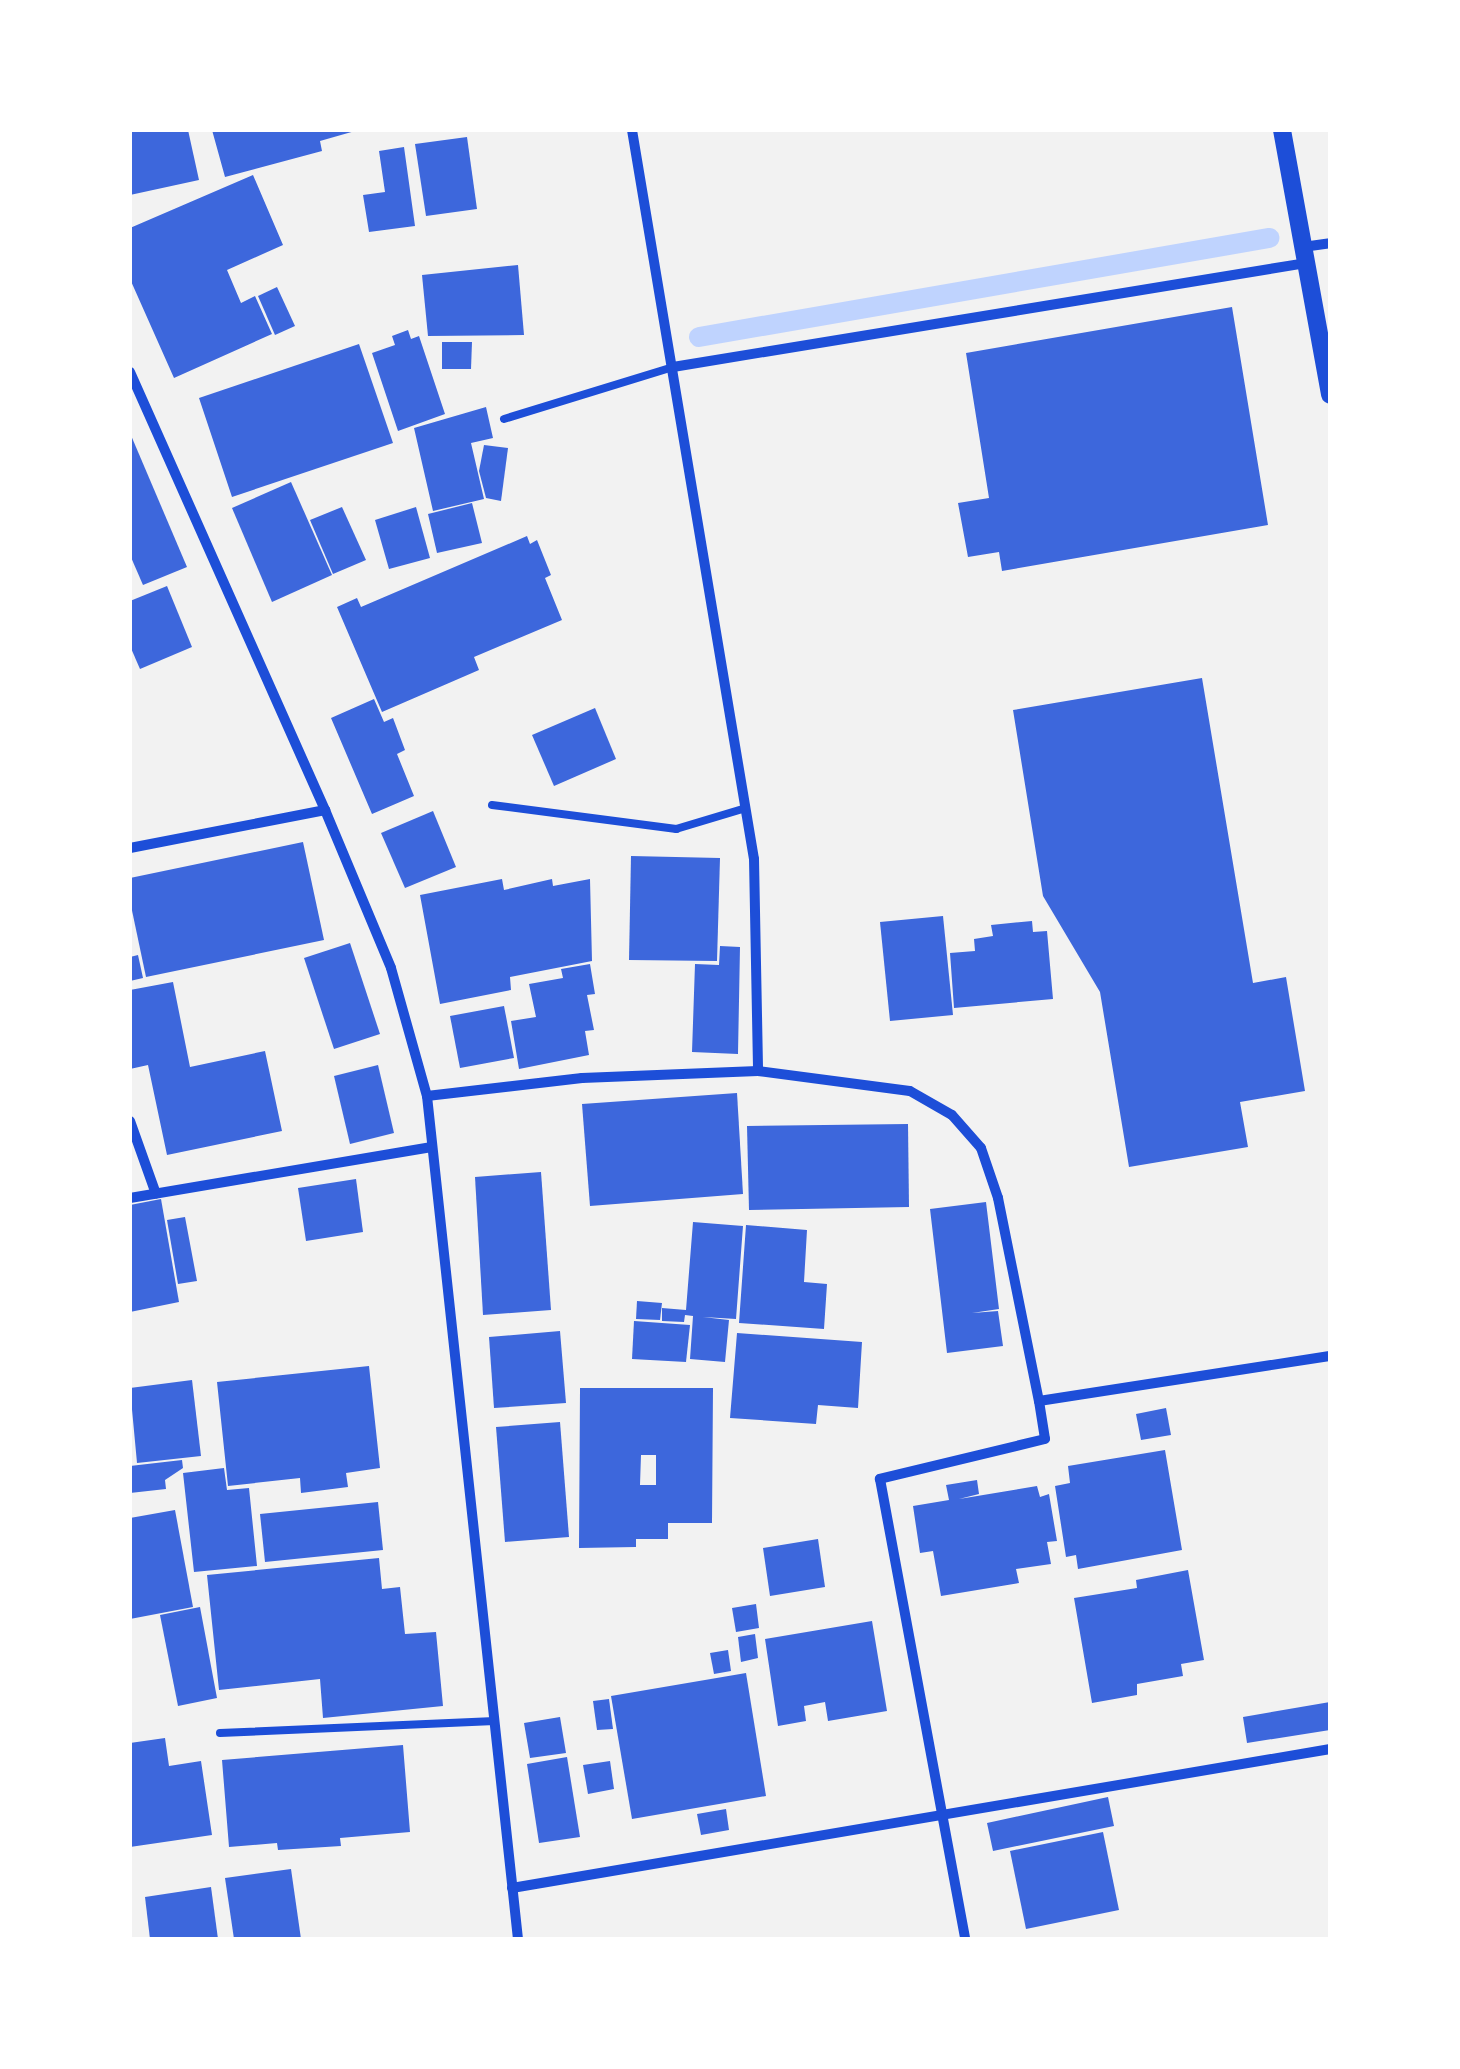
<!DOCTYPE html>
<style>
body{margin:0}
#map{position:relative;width:1460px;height:2069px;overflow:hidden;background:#f2f2f2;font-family:Barlow,sans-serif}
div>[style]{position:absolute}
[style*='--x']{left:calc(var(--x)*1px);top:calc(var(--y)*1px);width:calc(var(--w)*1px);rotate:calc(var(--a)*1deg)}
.stream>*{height:20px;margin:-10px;padding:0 10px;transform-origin:10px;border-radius:10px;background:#bfd3fe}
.building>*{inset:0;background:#3d67dc}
.service>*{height:8px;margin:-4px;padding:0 4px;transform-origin:4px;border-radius:4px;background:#1d4ed8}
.minor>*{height:10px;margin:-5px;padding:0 5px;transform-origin:5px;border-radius:5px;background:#1d4ed8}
.tertiary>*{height:18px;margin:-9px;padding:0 9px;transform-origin:9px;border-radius:9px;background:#1d4ed8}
span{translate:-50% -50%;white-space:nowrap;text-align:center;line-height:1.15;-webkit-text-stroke:8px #fff;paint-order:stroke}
.frame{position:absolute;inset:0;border:132px solid #fff;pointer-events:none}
</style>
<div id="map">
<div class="stream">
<div style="--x:699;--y:337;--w:579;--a:-9.85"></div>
</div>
<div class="building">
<div style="clip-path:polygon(130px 130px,188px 130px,199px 180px,130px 195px)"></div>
<div style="clip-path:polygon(212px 130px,355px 130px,355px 131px,320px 141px,322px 151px,225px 177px)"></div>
<div style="clip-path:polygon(467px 137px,477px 209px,426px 216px,415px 144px)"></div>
<div style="clip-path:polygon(404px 147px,415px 226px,369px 232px,363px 195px,385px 192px,379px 151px)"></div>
<div style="clip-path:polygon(253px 175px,283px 245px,227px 270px,241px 303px,255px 296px,272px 334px,174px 378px,130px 279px,130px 228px)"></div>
<div style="clip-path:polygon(518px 265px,524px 335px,428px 336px,422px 275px)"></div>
<div style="clip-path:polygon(277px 287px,295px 326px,275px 335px,258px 296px)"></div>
<div style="clip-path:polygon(1232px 307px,1268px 525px,1002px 571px,999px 552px,968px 557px,958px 503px,989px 498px,966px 353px)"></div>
<div style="clip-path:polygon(408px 330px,411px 339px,419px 336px,445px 414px,398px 431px,372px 353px,395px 345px,392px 336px)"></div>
<div style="clip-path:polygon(442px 342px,472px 342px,471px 369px,442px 369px)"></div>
<div style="clip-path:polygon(359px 344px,393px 443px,232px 497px,199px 398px)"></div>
<div style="clip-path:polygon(486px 407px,493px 438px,471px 443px,484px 499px,433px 511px,414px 428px)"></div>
<div style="clip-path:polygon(130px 433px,187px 567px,143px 585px,130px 555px)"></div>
<div style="clip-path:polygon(484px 445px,508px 448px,501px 501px,486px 498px,479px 471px)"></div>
<div style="clip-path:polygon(291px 482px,332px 575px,272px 602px,232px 508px)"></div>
<div style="clip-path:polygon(472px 503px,482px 543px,437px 553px,428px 514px)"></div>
<div style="clip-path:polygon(342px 507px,366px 560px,333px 574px,310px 520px)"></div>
<div style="clip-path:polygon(416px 507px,430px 558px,389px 569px,375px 520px)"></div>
<div style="clip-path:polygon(527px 536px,530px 544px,537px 540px,551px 575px,545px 578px,562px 620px,474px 657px,479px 670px,382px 712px,337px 607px,357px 598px,361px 607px)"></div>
<div style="clip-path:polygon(167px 586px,192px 647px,140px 669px,130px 646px,130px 601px)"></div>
<div style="clip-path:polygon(1202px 678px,1253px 983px,1286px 977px,1305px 1091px,1240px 1102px,1248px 1147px,1129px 1167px,1100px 992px,1043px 896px,1013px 710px)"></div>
<div style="clip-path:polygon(374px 699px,384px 722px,393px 718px,405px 750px,397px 754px,414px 796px,372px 814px,331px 718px)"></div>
<div style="clip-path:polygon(595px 708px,616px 759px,554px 786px,532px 735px)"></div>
<div style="clip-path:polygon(433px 811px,456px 867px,405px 888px,381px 833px)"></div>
<div style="clip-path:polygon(303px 842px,324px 940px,146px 977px,130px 901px,130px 878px)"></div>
<div style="clip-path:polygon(631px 856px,720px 858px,717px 961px,629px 960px)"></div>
<div style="clip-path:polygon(502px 879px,504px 890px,552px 879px,553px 886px,590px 879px,592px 961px,510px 977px,511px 990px,440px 1004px,420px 895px)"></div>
<div style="clip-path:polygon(943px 916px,953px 1015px,890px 1021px,880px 922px)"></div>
<div style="clip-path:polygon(1032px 921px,1033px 932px,1047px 931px,1053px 999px,954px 1008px,950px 953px,975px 951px,974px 939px,993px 936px,991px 925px)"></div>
<div style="clip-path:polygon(350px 943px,380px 1034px,334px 1049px,304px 958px)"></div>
<div style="clip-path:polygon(720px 946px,740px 947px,738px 1054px,692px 1052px,695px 964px,719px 965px)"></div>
<div style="clip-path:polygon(138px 955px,143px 978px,130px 981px,130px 957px)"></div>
<div style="clip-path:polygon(590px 964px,595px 994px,587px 995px,594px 1030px,585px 1031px,589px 1055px,519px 1069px,511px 1021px,536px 1017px,529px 984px,563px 978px,561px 969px)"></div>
<div style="clip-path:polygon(173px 982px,190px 1067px,265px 1051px,282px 1131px,167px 1155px,148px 1065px,130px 1069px,130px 990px)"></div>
<div style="clip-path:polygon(504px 1006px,514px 1058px,460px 1068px,450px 1016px)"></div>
<div style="clip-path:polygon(378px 1065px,394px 1133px,350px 1144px,334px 1076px)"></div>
<div style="clip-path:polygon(737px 1093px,743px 1194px,590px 1206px,582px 1104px)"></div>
<div style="clip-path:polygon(908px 1124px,909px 1207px,749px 1210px,747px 1126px)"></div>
<div style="clip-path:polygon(541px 1172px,551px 1310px,483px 1315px,475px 1177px)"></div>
<div style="clip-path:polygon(356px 1179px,363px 1232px,306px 1241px,298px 1188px)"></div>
<div style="clip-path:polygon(161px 1199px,179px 1302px,130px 1312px,130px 1205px)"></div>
<div style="clip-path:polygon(986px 1202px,999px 1309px,972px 1313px,998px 1311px,1003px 1346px,947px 1353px,930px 1209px)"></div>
<div style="clip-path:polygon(185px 1217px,197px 1281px,178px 1284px,167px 1220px)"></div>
<div style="clip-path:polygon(693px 1222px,743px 1226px,736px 1319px,703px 1317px,729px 1320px,725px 1362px,690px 1359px,693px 1316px,685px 1315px,684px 1322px,662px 1321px,662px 1308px,686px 1310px)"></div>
<div style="clip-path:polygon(746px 1225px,807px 1230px,804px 1282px,827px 1284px,824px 1329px,739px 1323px)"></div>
<div style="clip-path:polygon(637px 1301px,662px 1303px,660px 1320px,636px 1319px)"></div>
<div style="clip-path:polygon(634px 1321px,690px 1325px,686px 1362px,632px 1359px)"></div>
<div style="clip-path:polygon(560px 1331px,566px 1403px,494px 1408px,489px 1337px)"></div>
<div style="clip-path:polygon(737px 1333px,862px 1342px,858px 1408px,818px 1405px,816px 1424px,730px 1418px)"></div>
<div style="clip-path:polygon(369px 1366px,380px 1468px,346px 1473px,348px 1487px,301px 1493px,300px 1478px,228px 1486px,217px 1382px)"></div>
<div style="clip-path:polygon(192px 1380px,201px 1456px,137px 1463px,130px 1388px)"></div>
<div style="clip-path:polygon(evenodd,580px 1388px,713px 1388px,712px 1523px,668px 1523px,668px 1539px,636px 1539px,636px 1547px,579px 1548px,580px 1388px,641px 1455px,656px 1455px,656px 1485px,640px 1485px,641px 1455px)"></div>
<div style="clip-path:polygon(1166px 1408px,1171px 1435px,1141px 1440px,1136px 1414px)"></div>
<div style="clip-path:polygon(560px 1422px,569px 1537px,505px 1542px,496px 1427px)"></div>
<div style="clip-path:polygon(1165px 1450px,1182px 1550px,1078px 1569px,1076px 1555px,1066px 1557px,1055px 1486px,1070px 1483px,1068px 1466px)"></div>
<div style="clip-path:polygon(182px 1460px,183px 1468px,165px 1480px,166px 1489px,130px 1493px,130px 1466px)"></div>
<div style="clip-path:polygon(224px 1468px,227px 1490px,249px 1488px,257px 1566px,194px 1572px,183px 1473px)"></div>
<div style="clip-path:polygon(977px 1480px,979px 1494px,959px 1499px,1037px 1486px,1040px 1497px,1049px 1494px,1057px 1541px,1047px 1542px,1051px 1564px,1016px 1569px,1019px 1583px,941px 1596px,933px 1551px,920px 1553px,913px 1506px,949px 1500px,946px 1485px)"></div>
<div style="clip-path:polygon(378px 1502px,383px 1550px,265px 1562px,260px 1514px)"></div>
<div style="clip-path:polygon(175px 1510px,193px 1607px,130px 1619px,130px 1518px)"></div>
<div style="clip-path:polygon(818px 1539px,825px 1587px,770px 1596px,763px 1548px)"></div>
<div style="clip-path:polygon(379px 1558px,382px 1589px,400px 1587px,405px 1634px,436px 1632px,443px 1706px,323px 1718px,320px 1679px,219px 1690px,207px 1575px)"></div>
<div style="clip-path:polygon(1188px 1570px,1204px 1660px,1181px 1664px,1183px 1676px,1137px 1684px,1137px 1695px,1092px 1703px,1074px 1598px,1137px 1588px,1136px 1580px)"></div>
<div style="clip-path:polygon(756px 1604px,759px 1628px,736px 1632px,732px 1608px)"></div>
<div style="clip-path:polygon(200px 1607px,217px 1698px,178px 1706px,160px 1615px)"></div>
<div style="clip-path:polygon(872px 1621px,887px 1711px,828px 1721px,825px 1702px,804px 1706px,806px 1721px,778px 1726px,765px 1639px)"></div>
<div style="clip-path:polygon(755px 1634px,758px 1658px,741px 1662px,738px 1637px)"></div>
<div style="clip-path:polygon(728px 1650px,731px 1671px,714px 1674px,710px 1653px)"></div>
<div style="clip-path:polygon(746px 1673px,766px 1796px,632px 1819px,611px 1696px)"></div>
<div style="clip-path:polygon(609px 1699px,613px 1729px,597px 1730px,593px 1701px)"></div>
<div style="clip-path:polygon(1330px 1702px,1330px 1730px,1247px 1743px,1243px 1717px)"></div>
<div style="clip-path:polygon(560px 1717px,566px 1753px,530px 1758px,524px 1723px)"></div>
<div style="clip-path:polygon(165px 1738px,169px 1766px,201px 1761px,212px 1835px,130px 1847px,130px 1743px)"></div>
<div style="clip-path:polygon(403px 1745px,410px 1832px,340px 1838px,341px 1846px,278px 1850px,277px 1843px,229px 1847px,222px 1760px)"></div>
<div style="clip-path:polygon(567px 1757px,580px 1837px,539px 1843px,527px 1764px)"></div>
<div style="clip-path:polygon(610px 1761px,614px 1789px,588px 1794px,583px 1765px)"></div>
<div style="clip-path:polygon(1108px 1797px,1114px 1826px,993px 1851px,987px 1823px)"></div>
<div style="clip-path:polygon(726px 1809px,729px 1830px,701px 1835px,697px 1814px)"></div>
<div style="clip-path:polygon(1103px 1832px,1119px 1910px,1026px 1929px,1010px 1851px)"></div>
<div style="clip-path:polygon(291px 1869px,301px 1939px,234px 1939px,225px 1878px)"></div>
<div style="clip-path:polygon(211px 1887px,218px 1939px,150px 1939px,145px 1897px)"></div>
</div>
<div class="service">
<div style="--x:504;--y:419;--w:177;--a:-17.1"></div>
<div style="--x:492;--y:805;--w:186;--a:7.4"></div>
<div style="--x:676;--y:829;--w:73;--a:-16.7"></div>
<div style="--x:220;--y:1733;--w:275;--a:-2.5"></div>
</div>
<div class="minor">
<div style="--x:632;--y:130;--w:739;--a:80.5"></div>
<div style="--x:754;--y:859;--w:212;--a:88.9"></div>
<div style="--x:758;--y:1071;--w:153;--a:7.5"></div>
<div style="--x:910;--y:1091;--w:48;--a:29.7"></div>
<div style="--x:952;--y:1115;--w:44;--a:48.7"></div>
<div style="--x:981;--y:1148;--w:53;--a:71.2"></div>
<div style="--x:998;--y:1198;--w:207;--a:78.6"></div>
<div style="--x:1039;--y:1401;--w:38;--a:81"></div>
<div style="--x:1045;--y:1439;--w:170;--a:166.4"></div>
<div style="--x:880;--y:1479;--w:468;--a:79.5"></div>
<div style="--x:1303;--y:247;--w:27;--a:-8"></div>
<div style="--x:673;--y:367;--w:641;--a:-9.33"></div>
<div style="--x:130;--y:372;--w:479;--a:66"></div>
<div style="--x:325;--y:810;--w:171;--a:67.3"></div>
<div style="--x:391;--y:968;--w:133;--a:74.3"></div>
<div style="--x:427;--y:1096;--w:848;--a:83.84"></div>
<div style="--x:130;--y:848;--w:199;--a:-11"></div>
<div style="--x:427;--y:1096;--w:156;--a:-6.6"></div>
<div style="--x:582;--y:1078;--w:176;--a:-2.3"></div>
<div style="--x:130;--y:1121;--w:77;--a:70.4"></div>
<div style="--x:130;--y:1198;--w:306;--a:-9.6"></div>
<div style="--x:1039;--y:1401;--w:294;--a:-8.8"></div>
<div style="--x:512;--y:1888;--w:830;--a:-9.64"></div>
</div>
<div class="tertiary">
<div style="--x:1282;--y:130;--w:269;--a:79.7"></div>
</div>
<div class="frame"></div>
</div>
